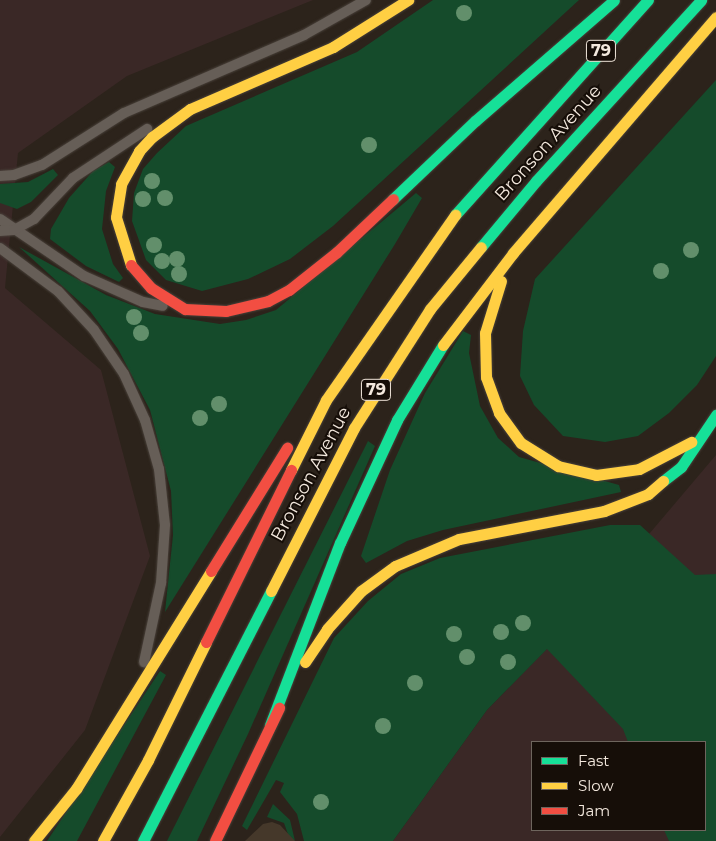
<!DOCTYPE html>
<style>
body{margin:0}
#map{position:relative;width:716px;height:841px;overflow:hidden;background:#2c231b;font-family:Montserrat,sans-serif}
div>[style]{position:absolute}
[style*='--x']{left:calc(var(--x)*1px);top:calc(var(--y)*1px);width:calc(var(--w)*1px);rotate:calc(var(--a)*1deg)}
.commercial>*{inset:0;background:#3a2826}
.green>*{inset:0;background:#154b2b}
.building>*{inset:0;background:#45382a}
.roads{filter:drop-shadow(0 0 1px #49413a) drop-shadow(0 0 1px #49413a)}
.lane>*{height:10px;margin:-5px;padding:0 5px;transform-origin:5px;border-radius:5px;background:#665e57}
.fast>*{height:11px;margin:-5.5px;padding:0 5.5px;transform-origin:5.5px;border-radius:5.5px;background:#16e098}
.slow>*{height:11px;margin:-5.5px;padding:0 5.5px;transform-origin:5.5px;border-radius:5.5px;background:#ffcf43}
.jam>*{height:11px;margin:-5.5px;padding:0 5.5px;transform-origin:5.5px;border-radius:5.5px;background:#f24e42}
.trees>*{width:16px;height:16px;margin:-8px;border-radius:50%;background:#628f6b}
span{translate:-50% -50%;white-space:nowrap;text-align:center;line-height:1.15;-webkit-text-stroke:4px #160e08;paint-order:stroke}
.shield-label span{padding:1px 4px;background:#160e08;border:1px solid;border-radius:4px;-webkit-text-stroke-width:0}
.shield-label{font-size:16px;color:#f3e8dd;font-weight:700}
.street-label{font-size:18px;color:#f3e8dd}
.legend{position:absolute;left:531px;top:741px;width:175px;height:90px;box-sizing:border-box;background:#160e08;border:1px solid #6e655d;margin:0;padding:6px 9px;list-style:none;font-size:15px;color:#f3e8dd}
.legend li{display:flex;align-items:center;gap:10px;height:25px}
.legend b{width:25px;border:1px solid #6e655d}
</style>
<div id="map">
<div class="commercial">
<div style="clip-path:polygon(0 0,313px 0,127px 76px,18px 153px,5px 288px,101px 370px,150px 556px,85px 730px,0 837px)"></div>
<div style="clip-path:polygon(evenodd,716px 455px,716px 841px,393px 841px,487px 710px,583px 612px,716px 455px,532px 742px,705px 742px,705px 830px,532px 830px,532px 742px)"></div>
</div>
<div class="green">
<div style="clip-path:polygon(433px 0,579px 0,333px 226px,290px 259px,248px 279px,202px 291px,166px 280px,146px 260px,132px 221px,134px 193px,143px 169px,157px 153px,186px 126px,357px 52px)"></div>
<div style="clip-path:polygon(716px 80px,716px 356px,697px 385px,669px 413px,638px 436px,605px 442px,563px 436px,534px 405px,520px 376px,523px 331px,535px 279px)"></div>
<div style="clip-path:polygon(109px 162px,115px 167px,106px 191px,102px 229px,113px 264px,123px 278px,119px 282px,86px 266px,50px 239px,51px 229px,69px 198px,93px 171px)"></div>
<div style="clip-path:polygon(53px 169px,58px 175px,31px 202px,17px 209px,0 203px,0 184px,28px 182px)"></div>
<div style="clip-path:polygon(416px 193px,422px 198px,395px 244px,165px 612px,173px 535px,171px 491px,150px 410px,118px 349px,90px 311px,19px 247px,106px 295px,155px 314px,220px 324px,246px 320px,276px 310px)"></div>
<div style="clip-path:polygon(463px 331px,471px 335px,469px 353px,480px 406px,498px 438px,519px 457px,619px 485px,621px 492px,443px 530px,407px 541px,366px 563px,361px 556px,390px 470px,425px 393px)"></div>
<div style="clip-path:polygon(368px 441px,375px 446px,248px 734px,197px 841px,167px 841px)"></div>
<div style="clip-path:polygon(610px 525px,640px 525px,695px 575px,716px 574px,716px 841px,669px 841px,664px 830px,705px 830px,705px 742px,628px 742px,623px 729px,547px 649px,487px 710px,393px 841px,304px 841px,297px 814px,280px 792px,284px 783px,276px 780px,247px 830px,242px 826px,334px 638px,368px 601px,401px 574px,440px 558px)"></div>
<div style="clip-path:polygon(160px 671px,166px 675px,77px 841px,47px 841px)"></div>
<div style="clip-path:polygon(273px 804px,290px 820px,295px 841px,289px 837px,284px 823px,267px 817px)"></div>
</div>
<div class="building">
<div style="clip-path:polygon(272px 822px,280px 825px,295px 841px,245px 841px,263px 824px)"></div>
</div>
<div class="roads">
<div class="lane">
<div style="--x:0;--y:176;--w:14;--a:-4"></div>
<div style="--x:14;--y:175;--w:30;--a:-20"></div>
<div style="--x:42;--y:165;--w:97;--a:-32.4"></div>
<div style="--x:124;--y:113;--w:196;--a:-23.4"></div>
<div style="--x:304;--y:35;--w:71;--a:-29.4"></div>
<div style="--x:0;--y:219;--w:102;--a:34.2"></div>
<div style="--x:84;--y:276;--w:64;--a:23.8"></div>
<div style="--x:143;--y:302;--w:20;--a:11"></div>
<div style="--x:0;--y:231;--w:14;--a:-4"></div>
<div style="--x:14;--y:230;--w:23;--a:-29"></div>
<div style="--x:34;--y:219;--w:57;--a:-46.4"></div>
<div style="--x:73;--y:178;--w:89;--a:-33.5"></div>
<div style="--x:0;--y:248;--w:72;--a:36.6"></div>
<div style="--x:58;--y:291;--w:53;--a:47.3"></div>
<div style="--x:94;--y:330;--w:53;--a:55.7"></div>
<div style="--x:124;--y:374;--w:51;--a:65.5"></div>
<div style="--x:145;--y:420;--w:51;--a:74.1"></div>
<div style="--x:159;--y:469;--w:56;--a:83.9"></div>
<div style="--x:165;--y:525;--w:58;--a:93.9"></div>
<div style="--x:161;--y:583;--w:81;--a:102.1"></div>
</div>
<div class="fast">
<div style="--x:393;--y:199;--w:113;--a:-43.6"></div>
<div style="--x:475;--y:121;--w:184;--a:-41"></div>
<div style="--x:455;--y:215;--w:289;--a:-48.1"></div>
<div style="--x:481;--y:247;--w:86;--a:-50.2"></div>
<div style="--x:536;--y:181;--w:245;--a:-47.6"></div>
<div style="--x:663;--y:481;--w:23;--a:-38"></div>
<div style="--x:681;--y:467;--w:63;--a:-56.1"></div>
<div style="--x:270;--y:725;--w:195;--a:-69"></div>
<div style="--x:340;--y:543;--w:136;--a:-65.1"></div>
<div style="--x:397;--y:420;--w:88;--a:-58.5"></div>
<div style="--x:143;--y:841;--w:281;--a:-62.9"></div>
</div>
<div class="slow">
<div style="--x:131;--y:265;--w:50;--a:-107.4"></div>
<div style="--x:116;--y:217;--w:33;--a:-81"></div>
<div style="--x:121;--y:184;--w:38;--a:-61"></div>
<div style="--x:139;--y:151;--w:19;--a:-47"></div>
<div style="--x:152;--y:137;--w:47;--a:-36.4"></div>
<div style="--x:190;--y:109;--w:156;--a:-23.4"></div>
<div style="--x:333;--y:47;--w:89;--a:-32.1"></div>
<div style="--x:501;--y:281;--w:54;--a:107.1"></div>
<div style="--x:485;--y:333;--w:44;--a:88.7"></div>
<div style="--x:486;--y:377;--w:38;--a:70"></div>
<div style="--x:499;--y:413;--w:37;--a:54"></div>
<div style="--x:521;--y:443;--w:44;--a:31.9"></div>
<div style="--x:558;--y:466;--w:39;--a:13"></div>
<div style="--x:596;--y:475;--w:43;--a:-7.9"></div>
<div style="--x:639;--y:469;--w:59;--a:-27.4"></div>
<div style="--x:443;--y:345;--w:116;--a:-52.7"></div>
<div style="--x:513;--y:253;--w:311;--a:-49.3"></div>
<div style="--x:291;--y:470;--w:78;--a:-63.4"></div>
<div style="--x:326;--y:400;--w:226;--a:-55.1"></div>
<div style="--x:271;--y:591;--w:183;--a:-63"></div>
<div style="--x:354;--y:428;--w:141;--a:-57.4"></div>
<div style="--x:430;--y:309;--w:80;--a:-50.6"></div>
<div style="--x:305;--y:662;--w:40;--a:-56"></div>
<div style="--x:327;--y:629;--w:51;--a:-48.2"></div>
<div style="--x:361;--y:591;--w:42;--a:-36.3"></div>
<div style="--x:395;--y:566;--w:69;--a:-22.9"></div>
<div style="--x:459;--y:539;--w:148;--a:-10.9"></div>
<div style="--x:604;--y:511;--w:47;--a:-21.1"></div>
<div style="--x:648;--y:494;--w:20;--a:-41"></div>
<div style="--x:34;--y:841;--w:67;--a:-51.1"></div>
<div style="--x:76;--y:789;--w:256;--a:-58.2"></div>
<div style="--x:103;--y:841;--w:93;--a:-60.9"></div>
<div style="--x:148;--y:760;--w:131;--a:-63.8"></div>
</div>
<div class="jam">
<div style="--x:131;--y:265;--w:30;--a:49"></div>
<div style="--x:151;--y:288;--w:40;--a:32"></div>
<div style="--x:185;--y:309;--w:41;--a:2.8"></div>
<div style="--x:226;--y:311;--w:43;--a:-13.4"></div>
<div style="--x:268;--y:301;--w:24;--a:-28"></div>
<div style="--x:289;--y:290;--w:61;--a:-38.4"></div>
<div style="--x:337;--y:252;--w:77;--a:-43.4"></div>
<div style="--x:211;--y:571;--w:145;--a:-58.3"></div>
<div style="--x:206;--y:642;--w:192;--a:-63.7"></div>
<div style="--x:215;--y:841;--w:148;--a:-64.3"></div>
</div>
</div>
<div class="trees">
<div style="left:464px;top:13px"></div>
<div style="left:369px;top:145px"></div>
<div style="left:152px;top:181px"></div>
<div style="left:165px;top:198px"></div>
<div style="left:143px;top:199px"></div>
<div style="left:154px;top:245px"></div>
<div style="left:691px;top:250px"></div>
<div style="left:177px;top:259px"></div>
<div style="left:162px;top:261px"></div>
<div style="left:661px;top:271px"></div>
<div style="left:179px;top:274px"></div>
<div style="left:134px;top:317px"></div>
<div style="left:141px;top:333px"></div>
<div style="left:219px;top:404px"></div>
<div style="left:200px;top:418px"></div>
<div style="left:523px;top:623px"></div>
<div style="left:501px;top:632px"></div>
<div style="left:454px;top:634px"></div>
<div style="left:467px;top:657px"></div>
<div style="left:508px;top:662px"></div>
<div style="left:415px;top:683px"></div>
<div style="left:383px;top:726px"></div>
<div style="left:321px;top:802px"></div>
</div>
<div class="shield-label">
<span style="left:601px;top:51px">79</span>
<span style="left:376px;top:390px">79</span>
</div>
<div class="street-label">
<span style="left:548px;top:143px;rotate:-48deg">Bronson Avenue</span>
<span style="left:311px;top:474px;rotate:-62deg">Bronson Avenue</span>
</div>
<ul class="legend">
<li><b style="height:6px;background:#16e098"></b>Fast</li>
<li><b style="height:6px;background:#ffcf43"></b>Slow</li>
<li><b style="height:6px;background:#f24e42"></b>Jam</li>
</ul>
</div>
